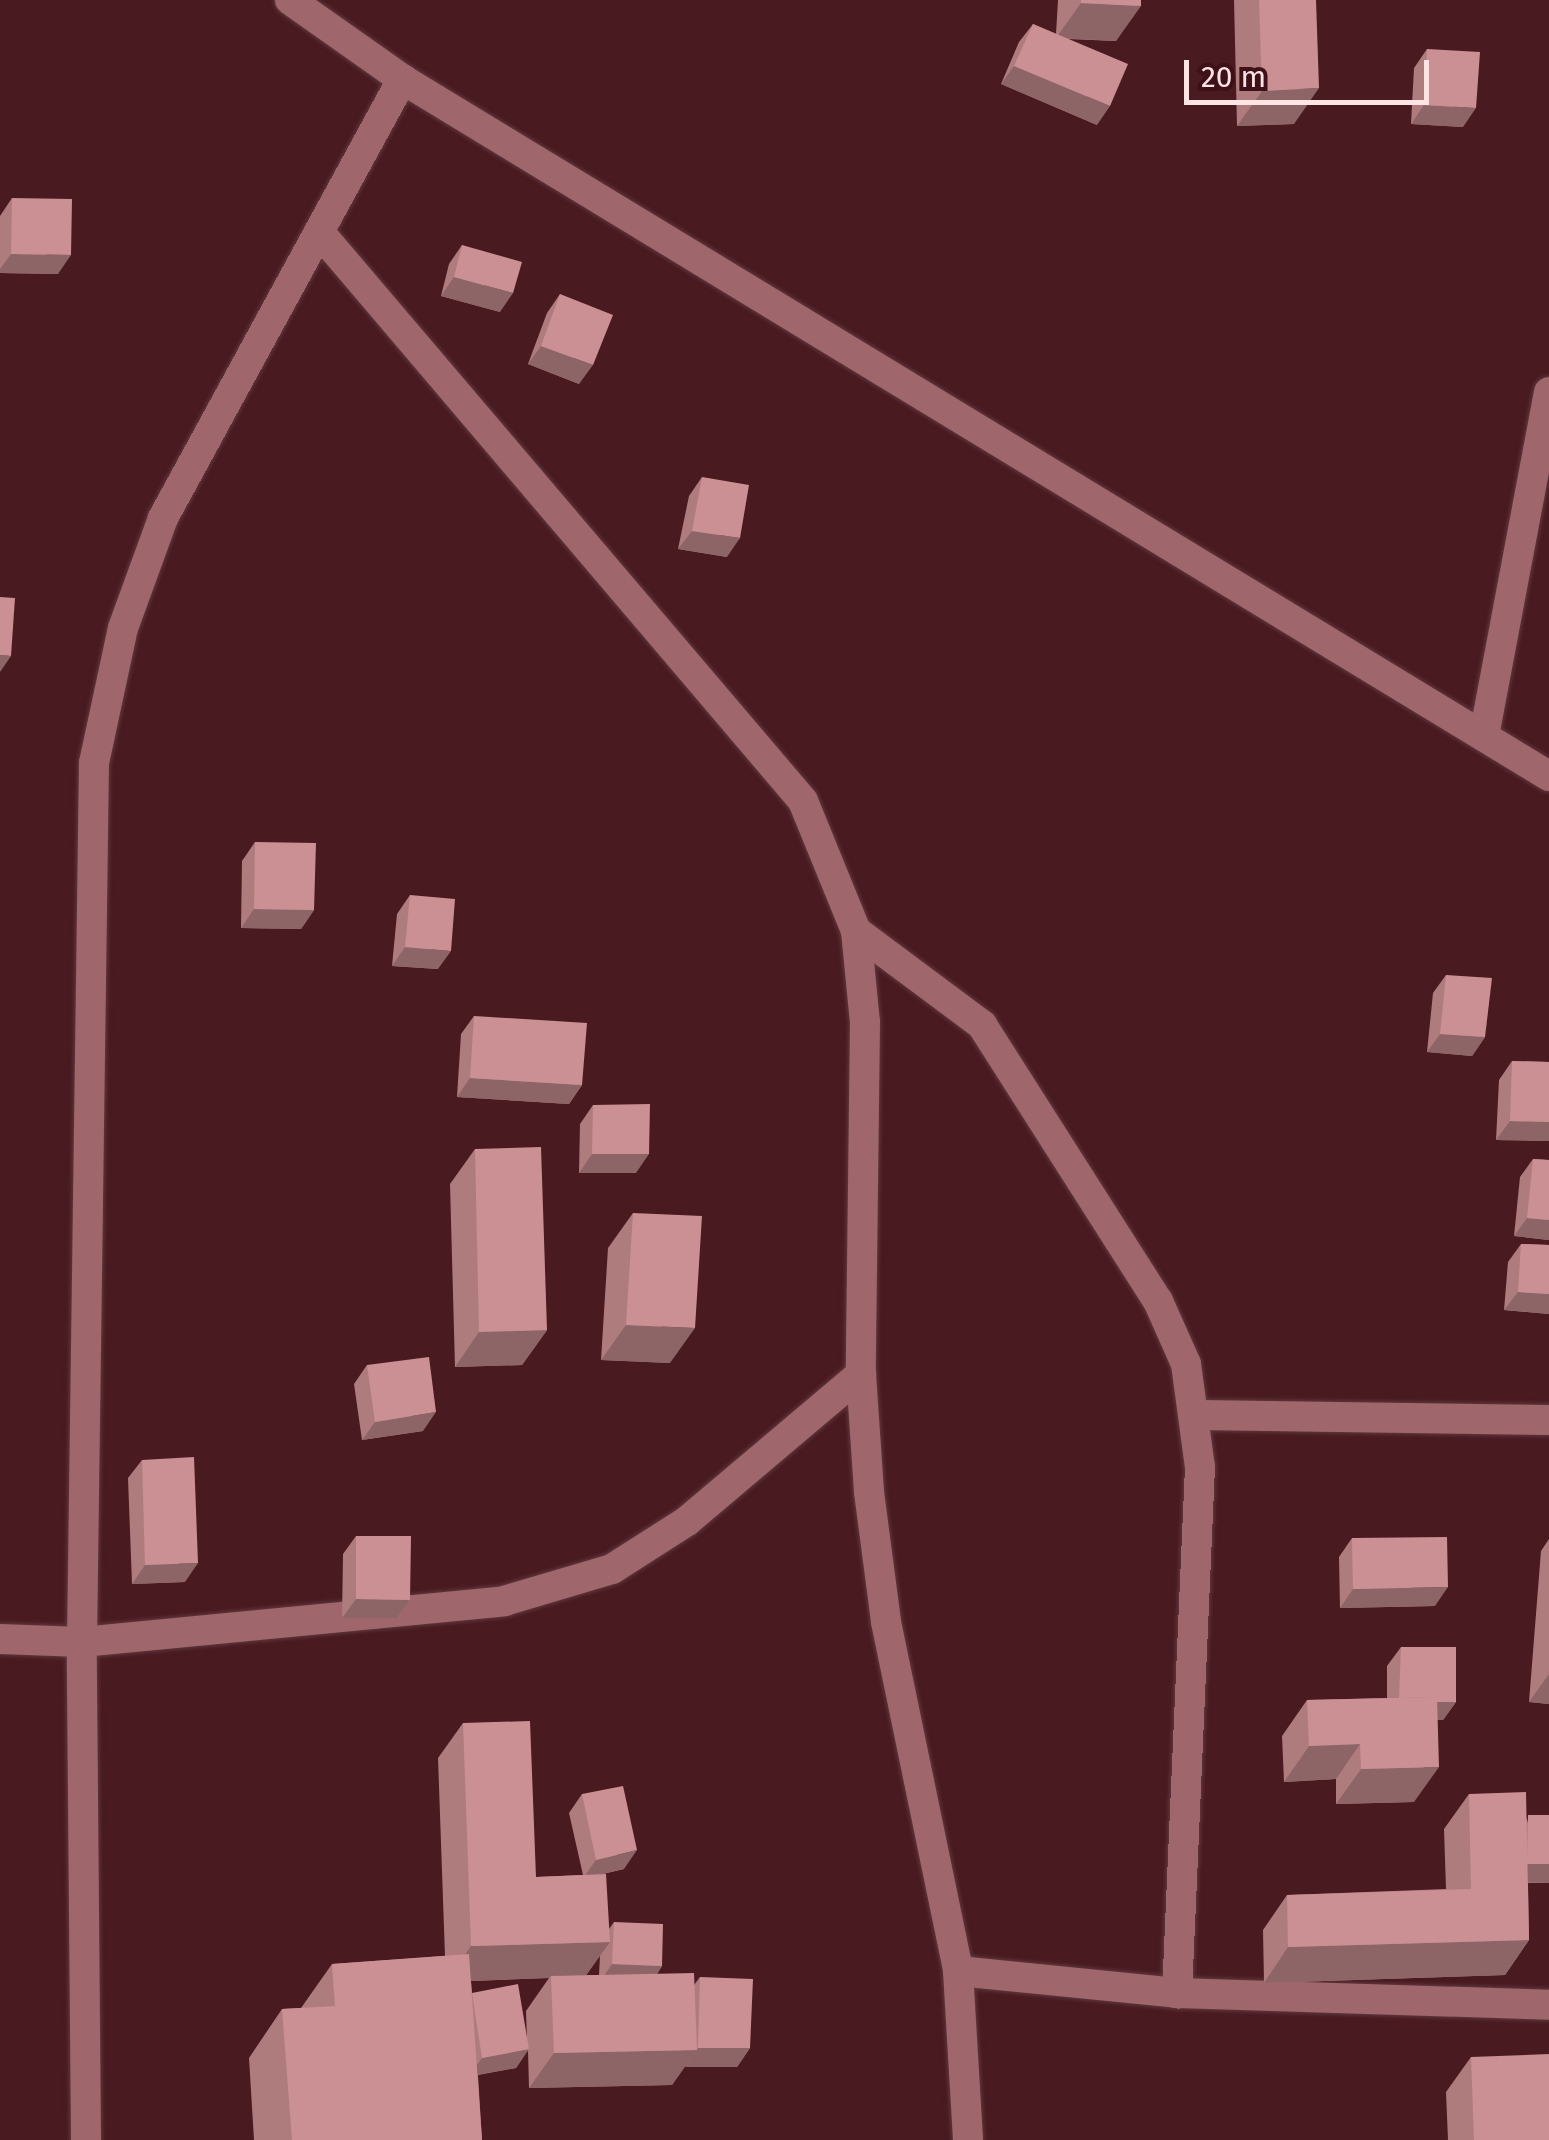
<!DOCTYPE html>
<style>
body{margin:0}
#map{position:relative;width:1549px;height:2140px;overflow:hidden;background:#491a20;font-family:"Fira Sans",sans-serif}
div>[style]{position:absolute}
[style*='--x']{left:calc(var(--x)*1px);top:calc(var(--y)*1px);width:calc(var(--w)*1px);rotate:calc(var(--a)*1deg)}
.roads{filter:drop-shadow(0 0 2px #5f383e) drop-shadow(0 0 2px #5f383e)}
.street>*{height:30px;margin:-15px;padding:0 15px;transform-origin:15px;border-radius:15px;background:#9f676b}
.wall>*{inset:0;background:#af7c7e}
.shaded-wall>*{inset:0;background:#8e6567}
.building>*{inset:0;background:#cb9093}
span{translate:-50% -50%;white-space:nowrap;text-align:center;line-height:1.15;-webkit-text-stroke:10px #3e1017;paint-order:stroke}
.scale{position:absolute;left:1184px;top:60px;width:245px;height:45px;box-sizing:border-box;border:5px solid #fee4e5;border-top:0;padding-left:12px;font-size:30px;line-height:35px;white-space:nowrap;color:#fee4e5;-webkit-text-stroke:8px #3e1017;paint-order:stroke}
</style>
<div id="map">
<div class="roads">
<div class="street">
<div style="--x:290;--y:0;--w:137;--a:35.2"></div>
<div style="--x:402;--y:79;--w:1342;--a:31.29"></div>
<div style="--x:321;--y:234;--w:744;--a:49.63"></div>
<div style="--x:803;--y:801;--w:140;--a:67.8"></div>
<div style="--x:856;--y:931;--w:91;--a:84.4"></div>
<div style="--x:865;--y:1022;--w:352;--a:90.7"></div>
<div style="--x:861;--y:1374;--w:118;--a:86.1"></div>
<div style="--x:869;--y:1492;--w:131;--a:82.5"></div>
<div style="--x:886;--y:1622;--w:356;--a:78.3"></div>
<div style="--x:958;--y:1971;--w:169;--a:86.6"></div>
<div style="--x:1484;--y:736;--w:350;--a:-79.3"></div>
<div style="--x:856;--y:931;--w:157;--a:36.7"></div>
<div style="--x:982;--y:1025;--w:327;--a:57.5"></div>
<div style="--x:1158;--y:1301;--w:69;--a:66"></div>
<div style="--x:1186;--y:1364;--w:104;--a:82.3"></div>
<div style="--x:1200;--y:1467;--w:527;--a:92.5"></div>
<div style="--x:1196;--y:1415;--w:353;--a:0.8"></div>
<div style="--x:0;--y:1639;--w:82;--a:2.1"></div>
<div style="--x:82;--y:1642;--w:424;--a:-5.5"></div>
<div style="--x:504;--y:1601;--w:113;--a:-16.5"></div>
<div style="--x:612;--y:1569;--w:89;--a:-32.6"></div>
<div style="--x:687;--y:1521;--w:228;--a:-40.2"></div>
<div style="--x:958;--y:1971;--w:220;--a:5.7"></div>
<div style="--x:1177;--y:1993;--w:372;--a:1.8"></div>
<div style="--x:86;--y:2140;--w:498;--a:-90.5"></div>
<div style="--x:82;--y:1642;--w:879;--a:-89.22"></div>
<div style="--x:94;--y:763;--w:138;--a:-77.9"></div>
<div style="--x:123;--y:628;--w:117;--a:-70"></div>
<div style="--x:163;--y:518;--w:500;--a:-61.4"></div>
</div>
</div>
<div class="wall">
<div style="clip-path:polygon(1058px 0,1141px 0,1116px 41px,1068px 39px,1097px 125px,1001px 84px,1019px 42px,1033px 24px,1056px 34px)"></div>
<div style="clip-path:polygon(1234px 0,1316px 0,1294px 124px,1237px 126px)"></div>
<div style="clip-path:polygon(1427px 49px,1463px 127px,1411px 124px,1414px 68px)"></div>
<div style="clip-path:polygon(12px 198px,58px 274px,0 273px,0 216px)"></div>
<div style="clip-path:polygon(462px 245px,500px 312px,441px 296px,449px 264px)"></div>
<div style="clip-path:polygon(560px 294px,579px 384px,528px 364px,547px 313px)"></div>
<div style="clip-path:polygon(702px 477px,727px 557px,678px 549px,689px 496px)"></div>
<div style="clip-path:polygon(255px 842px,314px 910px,301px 929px,241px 928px,242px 861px)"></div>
<div style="clip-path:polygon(410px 895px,438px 969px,392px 966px,397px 914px)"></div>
<div style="clip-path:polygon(1446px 975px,1485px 1037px,1472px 1056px,1427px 1052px,1433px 993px)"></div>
<div style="clip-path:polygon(474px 1016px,582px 1085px,569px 1104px,457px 1097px,461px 1034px)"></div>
<div style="clip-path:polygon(1512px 1061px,1549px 1062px,1549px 1141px,1496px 1140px,1499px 1080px)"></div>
<div style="clip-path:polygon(593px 1105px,636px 1173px,579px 1173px,580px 1124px)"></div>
<div style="clip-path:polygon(475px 1149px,547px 1330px,522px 1365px,455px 1367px,450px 1184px)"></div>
<div style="clip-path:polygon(1533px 1159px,1549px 1160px,1549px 1240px,1514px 1236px,1520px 1177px)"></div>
<div style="clip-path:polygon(633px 1213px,670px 1363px,601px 1360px,608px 1248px)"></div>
<div style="clip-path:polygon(1521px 1244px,1549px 1245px,1549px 1314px,1504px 1310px,1508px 1262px)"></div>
<div style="clip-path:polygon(367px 1365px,423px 1431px,362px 1440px,354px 1384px)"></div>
<div style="clip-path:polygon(142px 1460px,185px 1582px,132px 1584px,128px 1478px)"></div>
<div style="clip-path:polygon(356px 1536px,410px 1600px,397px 1618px,342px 1618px,343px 1554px)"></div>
<div style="clip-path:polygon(1352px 1538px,1435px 1606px,1340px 1608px,1339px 1557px)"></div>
<div style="clip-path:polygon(1549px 1539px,1549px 1704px,1529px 1702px,1541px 1551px)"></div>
<div style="clip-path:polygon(1401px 1647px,1456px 1702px,1443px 1720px,1437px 1720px,1414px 1802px,1336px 1804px,1336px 1779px,1284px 1782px,1282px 1736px,1307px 1700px,1387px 1698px,1387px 1666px)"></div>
<div style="clip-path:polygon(evenodd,463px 1723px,536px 1877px,583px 1875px,569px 1813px,582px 1794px,624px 1869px,599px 1875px,609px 1929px,614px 1922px,662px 1966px,657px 1974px,694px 1985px,700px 1977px,750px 2048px,737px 2067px,685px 2066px,672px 2085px,529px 2088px,528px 2050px,516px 2068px,478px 2075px,482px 2140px,254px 2140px,249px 2058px,282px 2009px,301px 2008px,332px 1964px,445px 1956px,438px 1758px,463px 1723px,600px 1955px,599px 1975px,586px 1975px,600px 1955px,463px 1723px,549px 1978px,526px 2011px,527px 2041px,472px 1993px,471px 1981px,549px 1978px)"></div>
<div style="clip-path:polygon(1469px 1794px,1526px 1817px,1549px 1883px,1528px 1883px,1529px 1940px,1505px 1975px,1264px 1983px,1263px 1930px,1287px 1895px,1446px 1889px,1444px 1829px)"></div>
<div style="clip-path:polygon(1471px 2057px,1549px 2140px,1448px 2140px,1446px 2092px)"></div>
</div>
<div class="shaded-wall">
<div style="clip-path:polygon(1081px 3px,1141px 6px,1116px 41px,1056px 38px)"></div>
<div style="clip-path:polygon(1014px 66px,1110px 106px,1097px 125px,1001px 84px)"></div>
<div style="clip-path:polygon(1319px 88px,1294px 124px,1237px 126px,1262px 91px)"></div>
<div style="clip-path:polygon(1424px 105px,1476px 108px,1463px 127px,1411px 124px)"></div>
<div style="clip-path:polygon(11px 254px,71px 255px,58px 274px,0 273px,0 269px)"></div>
<div style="clip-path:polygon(454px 277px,513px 293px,500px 312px,441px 296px)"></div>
<div style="clip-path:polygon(541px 346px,593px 365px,579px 384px,528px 364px)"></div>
<div style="clip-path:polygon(692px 531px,740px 538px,727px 557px,678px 549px)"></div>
<div style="clip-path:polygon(0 655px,11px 656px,0 672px)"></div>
<div style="clip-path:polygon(254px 909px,314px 910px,301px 929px,241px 928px)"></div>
<div style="clip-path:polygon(405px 947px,451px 951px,438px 969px,392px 966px)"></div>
<div style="clip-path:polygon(1440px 1034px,1485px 1037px,1472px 1056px,1427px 1052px)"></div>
<div style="clip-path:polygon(470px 1078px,582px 1085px,569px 1104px,457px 1097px)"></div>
<div style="clip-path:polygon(1510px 1121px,1549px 1122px,1549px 1141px,1496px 1140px)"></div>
<div style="clip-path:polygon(592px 1154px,649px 1154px,636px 1173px,579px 1173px)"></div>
<div style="clip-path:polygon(1527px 1218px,1549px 1220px,1549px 1240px,1514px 1236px)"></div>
<div style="clip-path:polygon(1518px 1292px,1549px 1294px,1549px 1314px,1504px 1310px)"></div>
<div style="clip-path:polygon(626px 1325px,695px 1328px,670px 1363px,601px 1360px)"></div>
<div style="clip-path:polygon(547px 1330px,522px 1365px,455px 1367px,479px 1332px)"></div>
<div style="clip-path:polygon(436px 1412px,423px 1431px,362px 1440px,375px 1422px)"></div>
<div style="clip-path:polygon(198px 1563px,185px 1582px,132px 1584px,145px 1565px)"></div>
<div style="clip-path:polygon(1448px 1587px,1435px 1606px,1340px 1608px,1353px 1589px)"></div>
<div style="clip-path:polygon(356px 1599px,410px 1600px,397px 1618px,342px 1618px)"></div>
<div style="clip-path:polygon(1549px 1674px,1549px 1704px,1529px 1702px)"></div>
<div style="clip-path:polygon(1399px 1702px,1456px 1702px,1443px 1720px,1386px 1720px)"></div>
<div style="clip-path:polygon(1360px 1744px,1336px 1779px,1284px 1782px,1309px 1746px)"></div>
<div style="clip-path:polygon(1439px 1767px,1414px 1802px,1336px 1804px,1361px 1769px)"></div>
<div style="clip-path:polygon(637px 1850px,624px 1869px,583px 1878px,596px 1860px)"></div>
<div style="clip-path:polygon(1527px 1864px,1549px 1864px,1549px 1883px,1514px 1882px)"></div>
<div style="clip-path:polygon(1529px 1940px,1505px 1975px,1264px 1983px,1288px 1947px)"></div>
<div style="clip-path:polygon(610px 1942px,585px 1977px,551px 1976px,549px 1978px,446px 1982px,471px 1946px)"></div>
<div style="clip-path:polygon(612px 1964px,662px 1966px,649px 1985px,599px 1983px)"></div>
<div style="clip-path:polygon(698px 2048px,750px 2048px,737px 2067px,685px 2067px)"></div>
<div style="clip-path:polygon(529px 2049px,516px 2068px,469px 2076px,482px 2058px)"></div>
<div style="clip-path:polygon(697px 2050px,672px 2085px,529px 2088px,554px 2053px)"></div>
</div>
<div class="building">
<div style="clip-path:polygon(1081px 0,1141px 0,1141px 6px,1081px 3px)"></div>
<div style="clip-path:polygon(1259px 0,1316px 0,1319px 88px,1262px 91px)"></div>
<div style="clip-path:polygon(1033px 24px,1128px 64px,1110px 106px,1014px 66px)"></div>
<div style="clip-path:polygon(1427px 49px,1480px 52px,1476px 108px,1424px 105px)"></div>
<div style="clip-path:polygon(12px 198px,72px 199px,71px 255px,11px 254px)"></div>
<div style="clip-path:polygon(462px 245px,522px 262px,513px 293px,454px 277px)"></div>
<div style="clip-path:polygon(560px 294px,613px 315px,593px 365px,541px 346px)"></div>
<div style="clip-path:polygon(702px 477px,749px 485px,740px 538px,692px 531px)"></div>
<div style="clip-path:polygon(0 597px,15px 598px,11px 656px,0 655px)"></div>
<div style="clip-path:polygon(255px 842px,316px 843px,314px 910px,254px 909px)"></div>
<div style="clip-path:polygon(410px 895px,455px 899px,451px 951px,405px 947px)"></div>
<div style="clip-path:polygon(1446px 975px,1492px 978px,1485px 1037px,1440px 1034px)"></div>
<div style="clip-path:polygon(474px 1016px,587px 1023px,582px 1085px,470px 1078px)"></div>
<div style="clip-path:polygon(1512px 1061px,1549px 1062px,1549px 1122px,1510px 1121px)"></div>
<div style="clip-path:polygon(650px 1104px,649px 1154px,592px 1154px,593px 1105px)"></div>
<div style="clip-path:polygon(541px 1147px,547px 1330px,479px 1332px,475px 1149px)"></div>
<div style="clip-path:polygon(1533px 1159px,1549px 1160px,1549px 1220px,1527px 1218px)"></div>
<div style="clip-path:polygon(633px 1213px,702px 1216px,695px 1328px,626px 1325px)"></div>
<div style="clip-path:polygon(1521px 1244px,1549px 1245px,1549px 1294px,1518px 1292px)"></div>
<div style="clip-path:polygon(429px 1357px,436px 1412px,375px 1422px,367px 1365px)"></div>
<div style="clip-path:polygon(194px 1457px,198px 1563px,145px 1565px,142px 1460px)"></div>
<div style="clip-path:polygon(356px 1536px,411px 1536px,410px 1600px,356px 1599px)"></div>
<div style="clip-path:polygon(1447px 1537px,1448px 1587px,1353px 1589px,1352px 1538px)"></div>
<div style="clip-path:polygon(1401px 1647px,1456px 1647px,1456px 1702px,1437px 1702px,1437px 1697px,1399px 1698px)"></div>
<div style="clip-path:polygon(1437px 1697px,1439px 1767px,1361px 1769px,1360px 1744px,1309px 1746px,1307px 1700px)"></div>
<div style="clip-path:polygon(530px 1721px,536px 1877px,606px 1874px,610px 1942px,471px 1946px,463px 1723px)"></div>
<div style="clip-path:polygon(623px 1786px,637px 1850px,596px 1860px,582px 1794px)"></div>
<div style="clip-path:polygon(1526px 1792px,1529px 1940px,1288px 1947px,1287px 1895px,1471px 1889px,1469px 1794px)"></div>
<div style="clip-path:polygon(1528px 1815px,1549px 1815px,1549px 1864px,1527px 1864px)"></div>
<div style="clip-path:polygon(614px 1922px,663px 1924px,662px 1966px,612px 1964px)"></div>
<div style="clip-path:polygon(469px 1954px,482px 2140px,292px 2140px,282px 2009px,335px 2006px,332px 1964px)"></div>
<div style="clip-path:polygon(694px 1973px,697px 2050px,554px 2053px,551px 1976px)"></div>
<div style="clip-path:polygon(700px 1977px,753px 1979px,750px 2048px,698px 2048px)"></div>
<div style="clip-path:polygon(518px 1984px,529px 2049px,482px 2058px,472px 1993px)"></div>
<div style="clip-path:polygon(1549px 2054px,1549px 2140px,1474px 2140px,1471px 2057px)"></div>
</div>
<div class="scale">20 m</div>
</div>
